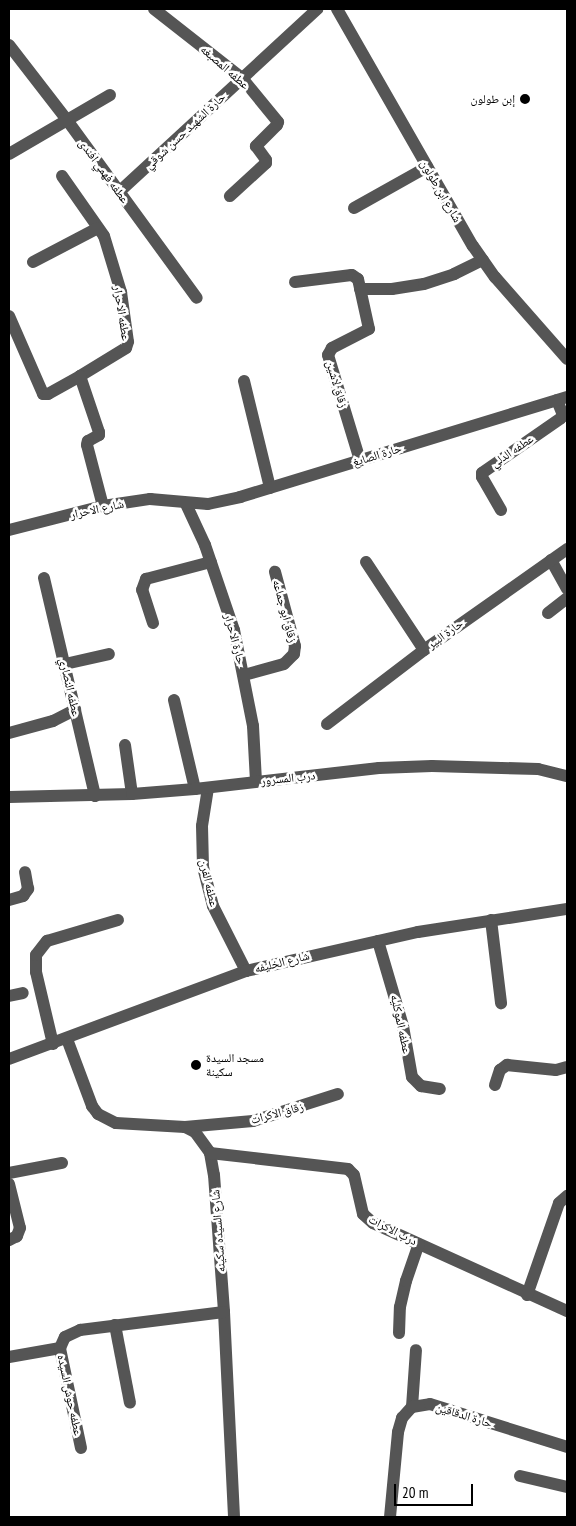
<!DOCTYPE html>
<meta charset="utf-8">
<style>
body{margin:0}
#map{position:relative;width:576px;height:1526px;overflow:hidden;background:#fff;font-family:"PT Sans Narrow","Noto Naskh Arabic",sans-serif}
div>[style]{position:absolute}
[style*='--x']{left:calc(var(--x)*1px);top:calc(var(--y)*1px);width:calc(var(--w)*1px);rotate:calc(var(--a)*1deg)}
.minor>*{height:12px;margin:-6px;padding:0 6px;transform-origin:6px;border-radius:6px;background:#555}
.dots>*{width:14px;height:14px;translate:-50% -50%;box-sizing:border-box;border:2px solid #fff;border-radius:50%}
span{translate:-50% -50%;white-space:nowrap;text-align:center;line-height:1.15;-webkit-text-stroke:5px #fff;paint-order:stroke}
.street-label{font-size:12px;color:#000}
.poi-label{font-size:12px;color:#000}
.right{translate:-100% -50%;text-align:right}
.left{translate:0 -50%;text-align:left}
.frame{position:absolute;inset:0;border:10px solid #000;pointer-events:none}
.scale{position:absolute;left:394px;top:1484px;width:79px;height:22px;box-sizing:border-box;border:2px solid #000;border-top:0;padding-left:6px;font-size:15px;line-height:18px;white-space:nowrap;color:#000;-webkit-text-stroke:4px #fff;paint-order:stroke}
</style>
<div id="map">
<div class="minor">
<div style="--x:154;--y:9;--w:112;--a:38.1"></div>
<div style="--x:242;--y:78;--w:57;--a:50.7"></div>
<div style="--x:278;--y:122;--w:3;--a:108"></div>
<div style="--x:277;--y:125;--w:30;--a:135"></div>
<div style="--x:256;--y:146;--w:17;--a:54"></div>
<div style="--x:266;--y:160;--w:3;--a:90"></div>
<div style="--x:266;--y:163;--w:49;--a:137.5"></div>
<div style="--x:337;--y:9;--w:273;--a:60.2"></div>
<div style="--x:473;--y:246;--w:38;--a:55"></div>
<div style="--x:495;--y:277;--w:109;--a:48.7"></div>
<div style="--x:9;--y:45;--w:95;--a:52.3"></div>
<div style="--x:67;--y:120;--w:220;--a:53.9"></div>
<div style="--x:9;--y:154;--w:117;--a:-30.3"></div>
<div style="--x:62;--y:176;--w:73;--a:55"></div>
<div style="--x:104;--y:236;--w:59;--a:73.1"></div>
<div style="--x:121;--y:292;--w:50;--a:82"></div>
<div style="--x:128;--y:342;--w:6;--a:108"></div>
<div style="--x:126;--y:348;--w:54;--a:148.7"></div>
<div style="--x:80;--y:376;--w:59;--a:71.3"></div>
<div style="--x:99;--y:432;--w:3;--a:90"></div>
<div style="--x:99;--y:435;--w:13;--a:151"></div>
<div style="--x:88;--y:441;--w:4;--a:104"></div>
<div style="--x:87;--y:445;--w:63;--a:75.3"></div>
<div style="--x:119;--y:192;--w:270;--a:-42.7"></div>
<div style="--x:354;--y:208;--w:84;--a:-29.3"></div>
<div style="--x:33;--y:262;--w:73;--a:-27.6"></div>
<div style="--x:295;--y:282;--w:57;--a:-7"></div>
<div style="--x:352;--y:275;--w:7;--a:34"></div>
<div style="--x:358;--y:279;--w:51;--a:77.6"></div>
<div style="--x:369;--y:329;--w:42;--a:152.8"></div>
<div style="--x:332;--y:348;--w:8;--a:120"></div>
<div style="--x:328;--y:355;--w:110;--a:73.1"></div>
<div style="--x:360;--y:289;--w:32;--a:0"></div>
<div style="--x:392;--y:289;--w:32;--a:-9"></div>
<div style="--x:424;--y:284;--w:32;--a:-18"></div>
<div style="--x:454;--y:274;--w:32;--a:-26"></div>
<div style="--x:9;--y:316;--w:85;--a:66.4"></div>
<div style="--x:43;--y:394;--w:5;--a:0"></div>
<div style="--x:48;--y:394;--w:37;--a:-29"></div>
<div style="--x:244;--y:381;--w:110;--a:76.3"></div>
<div style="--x:186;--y:504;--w:45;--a:65.1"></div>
<div style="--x:205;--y:545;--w:90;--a:71.2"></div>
<div style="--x:234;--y:630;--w:98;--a:78.8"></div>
<div style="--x:253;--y:726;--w:55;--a:86.9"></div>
<div style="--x:501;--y:510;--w:38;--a:-120"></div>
<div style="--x:482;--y:477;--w:4;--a:-90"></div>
<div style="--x:482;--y:473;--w:96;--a:-34.8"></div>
<div style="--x:561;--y:418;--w:4;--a:-56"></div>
<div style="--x:563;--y:415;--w:16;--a:-112"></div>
<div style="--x:9;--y:530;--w:97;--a:-14.3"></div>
<div style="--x:103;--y:506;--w:48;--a:-8.5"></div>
<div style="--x:150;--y:499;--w:58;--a:4.9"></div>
<div style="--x:208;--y:504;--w:33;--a:-12"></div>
<div style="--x:240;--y:497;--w:342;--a:-17"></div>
<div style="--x:551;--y:560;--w:33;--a:61"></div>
<div style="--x:366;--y:562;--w:105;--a:56.6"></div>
<div style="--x:44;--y:578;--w:224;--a:76.8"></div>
<div style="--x:548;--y:613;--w:24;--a:-38"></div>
<div style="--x:153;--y:623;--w:35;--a:-108"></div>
<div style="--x:142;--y:590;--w:12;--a:-70"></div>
<div style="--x:146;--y:579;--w:67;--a:-14.7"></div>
<div style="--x:65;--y:664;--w:45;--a:-12.8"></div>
<div style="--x:244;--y:675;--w:41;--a:-15.4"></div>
<div style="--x:284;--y:664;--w:14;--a:-45"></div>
<div style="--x:294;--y:654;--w:8;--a:-83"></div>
<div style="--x:295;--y:646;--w:77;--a:-105.1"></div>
<div style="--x:174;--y:700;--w:91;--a:76.7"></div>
<div style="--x:327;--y:724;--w:122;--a:-37.3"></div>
<div style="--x:424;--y:650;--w:175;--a:-35.2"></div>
<div style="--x:9;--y:733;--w:46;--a:-15.3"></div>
<div style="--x:53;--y:721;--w:25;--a:-27"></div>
<div style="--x:125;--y:745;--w:49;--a:81.9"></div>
<div style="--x:208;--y:788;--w:38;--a:99"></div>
<div style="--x:202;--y:826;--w:41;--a:88.6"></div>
<div style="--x:203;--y:867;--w:40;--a:75.6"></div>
<div style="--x:213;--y:906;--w:73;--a:63.1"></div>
<div style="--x:9;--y:797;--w:123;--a:-1.4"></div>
<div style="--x:132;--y:794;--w:63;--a:-4.5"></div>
<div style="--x:195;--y:789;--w:185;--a:-6.5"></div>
<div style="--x:379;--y:768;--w:53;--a:-2.2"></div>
<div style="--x:432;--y:766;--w:106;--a:1.6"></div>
<div style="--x:538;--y:769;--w:30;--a:14"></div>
<div style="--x:9;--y:900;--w:15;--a:-16"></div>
<div style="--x:23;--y:896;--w:9;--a:-54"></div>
<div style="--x:28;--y:889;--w:17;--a:-100"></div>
<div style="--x:491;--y:920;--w:84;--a:83.1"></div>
<div style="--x:378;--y:941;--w:89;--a:73.6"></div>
<div style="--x:403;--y:1026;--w:52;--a:80"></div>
<div style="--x:412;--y:1077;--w:13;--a:45"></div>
<div style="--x:421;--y:1086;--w:19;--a:9"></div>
<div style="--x:9;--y:996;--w:14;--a:-12"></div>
<div style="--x:67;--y:1039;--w:72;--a:69.5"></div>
<div style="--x:92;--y:1106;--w:10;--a:53"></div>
<div style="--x:98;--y:1114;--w:20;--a:27"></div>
<div style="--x:116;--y:1123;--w:69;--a:3.3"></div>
<div style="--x:185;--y:1127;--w:11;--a:27"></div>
<div style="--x:195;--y:1132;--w:26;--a:54"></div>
<div style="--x:210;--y:1153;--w:22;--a:80"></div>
<div style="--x:214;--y:1175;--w:137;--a:85.8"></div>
<div style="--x:224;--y:1312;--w:205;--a:87.2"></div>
<div style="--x:53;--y:1044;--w:74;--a:-103.3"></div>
<div style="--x:36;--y:972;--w:17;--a:-90"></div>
<div style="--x:36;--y:955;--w:18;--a:-52"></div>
<div style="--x:47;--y:941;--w:74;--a:-16.5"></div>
<div style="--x:9;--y:1059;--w:253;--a:-20.4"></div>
<div style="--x:246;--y:971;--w:176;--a:-12.8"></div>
<div style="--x:418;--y:932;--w:151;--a:-8.8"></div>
<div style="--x:495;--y:1085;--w:16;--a:-72"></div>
<div style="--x:500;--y:1070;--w:9;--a:-36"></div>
<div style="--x:507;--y:1065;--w:49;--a:5.8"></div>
<div style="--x:556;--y:1070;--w:11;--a:-15"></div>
<div style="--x:185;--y:1127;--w:68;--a:-5"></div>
<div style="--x:253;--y:1121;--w:89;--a:-17.6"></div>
<div style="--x:210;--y:1153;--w:139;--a:6.6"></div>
<div style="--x:348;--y:1169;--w:8;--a:45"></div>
<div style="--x:354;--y:1175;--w:40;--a:77"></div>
<div style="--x:363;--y:1214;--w:13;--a:42"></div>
<div style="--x:373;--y:1223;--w:213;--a:24.4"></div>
<div style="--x:9;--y:1173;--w:54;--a:-10.7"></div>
<div style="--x:9;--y:1184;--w:45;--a:76"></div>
<div style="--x:20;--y:1228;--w:9;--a:111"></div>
<div style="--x:17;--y:1236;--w:9;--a:153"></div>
<div style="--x:527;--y:1295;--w:97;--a:-70.8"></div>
<div style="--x:559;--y:1203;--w:11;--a:-41"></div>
<div style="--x:115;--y:1325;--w:79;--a:79.1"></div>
<div style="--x:399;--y:1333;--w:26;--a:-88"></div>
<div style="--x:400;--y:1307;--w:27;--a:-77"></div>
<div style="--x:406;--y:1281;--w:39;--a:-71"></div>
<div style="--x:9;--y:1357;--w:52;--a:-10"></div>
<div style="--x:412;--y:1407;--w:57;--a:-86"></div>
<div style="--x:81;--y:1448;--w:102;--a:-101.9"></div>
<div style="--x:60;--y:1348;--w:12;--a:-66"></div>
<div style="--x:65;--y:1337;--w:17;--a:-25"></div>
<div style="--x:80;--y:1330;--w:145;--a:-7.1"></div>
<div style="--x:520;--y:1476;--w:48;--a:13.2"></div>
<div style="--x:390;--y:1517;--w:85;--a:-84.6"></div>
<div style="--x:398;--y:1432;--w:15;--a:-74"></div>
<div style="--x:402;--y:1418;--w:15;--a:-48"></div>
<div style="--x:412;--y:1407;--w:18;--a:-9"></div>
<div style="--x:430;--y:1404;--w:144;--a:17.4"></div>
</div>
<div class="dots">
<div style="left:525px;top:99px;background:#000"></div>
<div style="left:196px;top:1065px;background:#000"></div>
</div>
<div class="street-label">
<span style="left:225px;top:67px;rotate:41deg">عطفه المصبغه</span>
<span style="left:185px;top:131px;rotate:-43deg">حارة الشهيد حسن شوقي</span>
<span style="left:104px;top:171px;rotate:54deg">عطفه فهمي افندى</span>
<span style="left:441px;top:191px;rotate:60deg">شارع ابن طولون</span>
<span style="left:122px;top:313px;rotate:81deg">عطفه الاحرار</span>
<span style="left:337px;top:384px;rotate:73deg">زقاق لاشين</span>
<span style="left:512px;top:451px;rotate:-34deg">عطفه الدلي</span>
<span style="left:377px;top:455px;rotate:-17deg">حارة الصايغ</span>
<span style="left:97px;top:509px;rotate:-12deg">شارع الاحرار</span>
<span style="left:285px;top:611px;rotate:75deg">زقاق ابو جماعه</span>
<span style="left:445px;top:634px;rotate:-36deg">حارة البير</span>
<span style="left:235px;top:639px;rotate:75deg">حارة الاحرار</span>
<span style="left:70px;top:687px;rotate:77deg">عطفه النصاري</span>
<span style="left:288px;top:778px;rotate:-6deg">درب المسرور</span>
<span style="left:209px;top:883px;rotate:77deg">عطفه الفرن</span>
<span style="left:282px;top:962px;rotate:-14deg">شارع الخليفه</span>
<span style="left:401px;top:1024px;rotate:78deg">عطفه الموكليه</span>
<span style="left:277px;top:1113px;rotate:-15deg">زقاق الاكرات</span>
<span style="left:393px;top:1230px;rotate:27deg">درب الاكرات</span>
<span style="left:218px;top:1231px;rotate:-94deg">شارع السيده سكينه</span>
<span style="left:70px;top:1395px;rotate:78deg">عطفه حوش السيده</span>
<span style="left:464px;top:1415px;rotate:17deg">حارة الدقاقين</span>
</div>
<div class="poi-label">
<span class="right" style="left:515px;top:99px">إبن طولون</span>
<span class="left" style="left:206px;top:1065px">مسجد السيدة<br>سكينة</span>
</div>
<div class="frame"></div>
<div class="scale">20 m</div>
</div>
